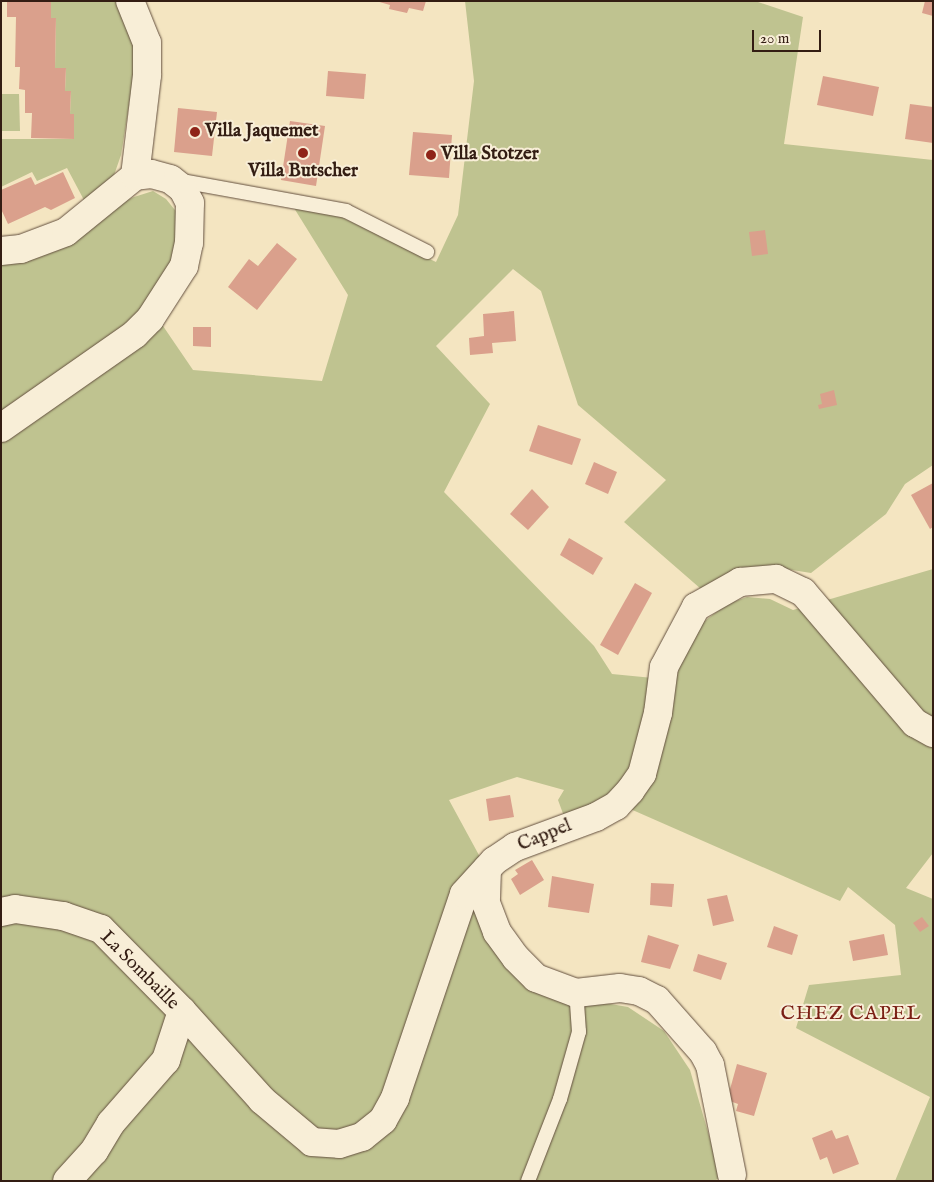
<!DOCTYPE html>
<style>
body{margin:0}
#map{position:relative;width:934px;height:1182px;overflow:hidden;background:#f4e5c1;font-family:"IM FELL English",serif}
div>[style]{position:absolute}
[style*='--x']{left:calc(var(--x)*1px);top:calc(var(--y)*1px);width:calc(var(--w)*1px);rotate:calc(var(--a)*1deg)}
.green>*{inset:0;background:#bfc390}
.building>*{inset:0;background:#daa08c}
.roads{filter:drop-shadow(0 0 1px #634f3e) drop-shadow(0 0 1px #634f3e)}
.lane>*{height:14px;margin:-7px;padding:0 7px;transform-origin:7px;border-radius:7px;background:#f8eed7}
.street>*{height:28px;margin:-14px;padding:0 14px;transform-origin:14px;border-radius:14px;background:#f8eed7}
.dots>*{width:14px;height:14px;translate:-50% -50%;box-sizing:border-box;border:2px solid #f8eed7;border-radius:50%}
span{translate:-50% -50%;white-space:nowrap;text-align:center;line-height:1.15;-webkit-text-stroke:4px #f8eed7;paint-order:stroke}
.poi-label{font-size:19px;color:#331d13;font-weight:700}
.left{translate:0 -50%;text-align:left}
.street-label{font-size:19px;color:#331d13}
.neighbourhood-label{font-size:20px;color:#7a1f14;letter-spacing:1px}
.frame{position:absolute;inset:0;border:2px solid #331d13;pointer-events:none}
.scale{position:absolute;left:752px;top:30px;width:69px;height:22px;box-sizing:border-box;border:2px solid #331d13;border-top:0;padding-left:6px;font-size:15px;line-height:18px;white-space:nowrap;color:#331d13;-webkit-text-stroke:4px #f8eed7;paint-order:stroke}
</style>
<div id="map">
<div class="green">
<div style="clip-path:polygon(51px 1px,116px 1px,135px 44px,134px 75px,121px 155px,112px 181px,85px 202px,67px 168px,37px 181px,32px 172px,1px 187px,1px 139px,74px 139px,74px 115px,70px 114px,71px 91px,65px 91px,66px 69px,55px 68px,56px 18px,51px 18px)"></div>
<div style="clip-path:polygon(465px 1px,755px 1px,803px 17px,784px 144px,933px 160px,933px 465px,905px 484px,886px 514px,811px 573px,767px 566px,701px 589px,624px 522px,666px 480px,578px 405px,541px 291px,513px 269px,436px 346px,490px 404px,444px 492px,594px 646px,612px 674px,653px 678px,640px 752px,617px 793px,565px 819px,558px 800px,564px 790px,517px 777px,449px 800px,480px 857px,535px 991px,628px 1007px,664px 1031px,690px 1070px,721px 1177px,714px 1181px,1px 1181px,1px 261px,134px 197px,153px 191px,166px 199px,179px 215px,179px 245px,169px 274px,148px 304px,193px 370px,322px 381px,348px 295px,294px 208px,339px 216px,436px 262px,458px 215px,474px 81px)"></div>
<div style="clip-path:polygon(1px 94px,19px 94px,20px 131px,1px 131px)"></div>
<div style="clip-path:polygon(933px 569px,933px 853px,906px 888px,933px 899px,933px 1181px,895px 1181px,930px 1097px,796px 1028px,809px 985px,901px 975px,895px 925px,848px 887px,840px 901px,628px 808px,686px 650px,702px 623px,727px 604px,747px 597px,770px 599px,793px 610px)"></div>
</div>
<div class="building">
<div style="clip-path:polygon(7px 1px,51px 1px,51px 18px,56px 18px,55px 68px,66px 68px,65px 91px,71px 91px,70px 114px,74px 114px,74px 139px,31px 138px,32px 113px,25px 113px,25px 90px,19px 89px,20px 67px,15px 67px,16px 17px,7px 17px)"></div>
<div style="clip-path:polygon(376px 1px,426px 1px,423px 11px,409px 8px,407px 13px,389px 9px,390px 5px)"></div>
<div style="clip-path:polygon(925px 1px,933px 1px,933px 16px,922px 13px)"></div>
<div style="clip-path:polygon(328px 71px,366px 74px,364px 99px,326px 96px)"></div>
<div style="clip-path:polygon(823px 76px,879px 87px,873px 116px,817px 105px)"></div>
<div style="clip-path:polygon(910px 104px,933px 107px,933px 143px,905px 139px)"></div>
<div style="clip-path:polygon(178px 108px,217px 112px,212px 156px,174px 152px)"></div>
<div style="clip-path:polygon(290px 121px,325px 126px,316px 186px,281px 180px)"></div>
<div style="clip-path:polygon(413px 132px,452px 135px,449px 178px,409px 175px)"></div>
<div style="clip-path:polygon(63px 172px,75px 198px,51px 210px,45px 207px,8px 224px,1px 209px,1px 190px,31px 177px,35px 185px)"></div>
<div style="clip-path:polygon(765px 230px,768px 254px,752px 256px,749px 232px)"></div>
<div style="clip-path:polygon(277px 243px,297px 259px,257px 310px,228px 287px,249px 259px,258px 266px)"></div>
<div style="clip-path:polygon(514px 311px,516px 341px,492px 343px,493px 353px,470px 355px,469px 338px,484px 336px,483px 314px)"></div>
<div style="clip-path:polygon(193px 327px,211px 327px,211px 347px,193px 346px)"></div>
<div style="clip-path:polygon(834px 390px,837px 405px,819px 409px,818px 405px,822px 404px,820px 394px)"></div>
<div style="clip-path:polygon(538px 425px,581px 439px,572px 465px,529px 451px)"></div>
<div style="clip-path:polygon(594px 462px,617px 472px,608px 494px,585px 484px)"></div>
<div style="clip-path:polygon(933px 483px,933px 527px,930px 529px,911px 495px)"></div>
<div style="clip-path:polygon(532px 489px,549px 507px,528px 530px,510px 514px)"></div>
<div style="clip-path:polygon(569px 538px,603px 558px,593px 575px,560px 555px)"></div>
<div style="clip-path:polygon(635px 583px,652px 593px,618px 655px,600px 645px)"></div>
<div style="clip-path:polygon(510px 795px,514px 817px,489px 821px,486px 799px)"></div>
<div style="clip-path:polygon(532px 860px,544px 880px,520px 895px,511px 879px,518px 874px,515px 870px)"></div>
<div style="clip-path:polygon(552px 876px,594px 884px,589px 913px,548px 907px)"></div>
<div style="clip-path:polygon(651px 883px,674px 884px,672px 907px,650px 905px)"></div>
<div style="clip-path:polygon(727px 895px,734px 921px,713px 926px,707px 899px)"></div>
<div style="clip-path:polygon(922px 917px,929px 926px,920px 932px,913px 923px)"></div>
<div style="clip-path:polygon(774px 926px,798px 935px,792px 955px,767px 947px)"></div>
<div style="clip-path:polygon(884px 934px,888px 955px,853px 961px,849px 941px)"></div>
<div style="clip-path:polygon(648px 935px,679px 945px,670px 969px,641px 962px)"></div>
<div style="clip-path:polygon(698px 954px,727px 963px,721px 980px,693px 971px)"></div>
<div style="clip-path:polygon(737px 1064px,767px 1073px,754px 1116px,736px 1111px,738px 1104px,727px 1100px)"></div>
<div style="clip-path:polygon(832px 1130px,836px 1139px,848px 1135px,859px 1164px,833px 1174px,827px 1157px,820px 1160px,812px 1138px)"></div>
</div>
<div class="roads">
<div class="lane">
<div style="--x:176;--y:180;--w:173;--a:10.3"></div>
<div style="--x:346;--y:211;--w:91;--a:26.8"></div>
<div style="--x:528;--y:1181;--w:88;--a:-68.7"></div>
<div style="--x:560;--y:1099;--w:70;--a:-74.2"></div>
<div style="--x:579;--y:1032;--w:39;--a:-94"></div>
</div>
<div class="street">
<div style="--x:1;--y:251;--w:20;--a:-6"></div>
<div style="--x:21;--y:249;--w:48;--a:-20.7"></div>
<div style="--x:66;--y:232;--w:89;--a:-39.1"></div>
<div style="--x:135;--y:176;--w:102;--a:-83.2"></div>
<div style="--x:147;--y:75;--w:32;--a:-90"></div>
<div style="--x:147;--y:43;--w:45;--a:-112"></div>
<div style="--x:1;--y:428;--w:164;--a:-35"></div>
<div style="--x:135;--y:334;--w:21;--a:-45"></div>
<div style="--x:150;--y:319;--w:63;--a:-57.3"></div>
<div style="--x:184;--y:266;--w:24;--a:-78"></div>
<div style="--x:189;--y:243;--w:40;--a:-88.6"></div>
<div style="--x:190;--y:203;--w:16;--a:-117"></div>
<div style="--x:183;--y:189;--w:16;--a:-142"></div>
<div style="--x:170;--y:179;--w:20;--a:-165"></div>
<div style="--x:151;--y:174;--w:16;--a:173"></div>
<div style="--x:487;--y:869;--w:34;--a:92"></div>
<div style="--x:486;--y:903;--w:31;--a:69"></div>
<div style="--x:497;--y:932;--w:32;--a:54"></div>
<div style="--x:516;--y:958;--w:28;--a:45"></div>
<div style="--x:536;--y:978;--w:43;--a:20.6"></div>
<div style="--x:576;--y:993;--w:44;--a:-6.5"></div>
<div style="--x:620;--y:988;--w:19;--a:9"></div>
<div style="--x:639;--y:991;--w:20;--a:27"></div>
<div style="--x:657;--y:1000;--w:69;--a:48.5"></div>
<div style="--x:703;--y:1052;--w:15;--a:62"></div>
<div style="--x:710;--y:1065;--w:112;--a:78.7"></div>
<div style="--x:1;--y:912;--w:14;--a:-12"></div>
<div style="--x:15;--y:909;--w:49;--a:8.3"></div>
<div style="--x:63;--y:916;--w:40;--a:18.9"></div>
<div style="--x:101;--y:929;--w:115;--a:45.4"></div>
<div style="--x:182;--y:1011;--w:52;--a:108.1"></div>
<div style="--x:166;--y:1060;--w:84;--a:131.1"></div>
<div style="--x:111;--y:1123;--w:33;--a:121"></div>
<div style="--x:94;--y:1151;--w:40;--a:132"></div>
<div style="--x:182;--y:1011;--w:120;--a:48"></div>
<div style="--x:262;--y:1100;--w:65;--a:40"></div>
<div style="--x:312;--y:1142;--w:27;--a:4"></div>
<div style="--x:339;--y:1144;--w:24;--a:-17"></div>
<div style="--x:362;--y:1137;--w:27;--a:-39"></div>
<div style="--x:383;--y:1120;--w:25;--a:-61"></div>
<div style="--x:395;--y:1098;--w:215;--a:-71.3"></div>
<div style="--x:464;--y:894;--w:45;--a:-47.7"></div>
<div style="--x:494;--y:861;--w:25;--a:-34"></div>
<div style="--x:515;--y:847;--w:86;--a:-20.3"></div>
<div style="--x:596;--y:817;--w:23;--a:-29"></div>
<div style="--x:616;--y:806;--w:21;--a:-47"></div>
<div style="--x:630;--y:791;--w:21;--a:-55"></div>
<div style="--x:642;--y:774;--w:63;--a:-75.3"></div>
<div style="--x:658;--y:713;--w:46;--a:-82.6"></div>
<div style="--x:664;--y:667;--w:68;--a:-61.9"></div>
<div style="--x:696;--y:607;--w:51;--a:-29.6"></div>
<div style="--x:740;--y:582;--w:36;--a:-5"></div>
<div style="--x:776;--y:579;--w:30;--a:26"></div>
<div style="--x:803;--y:592;--w:172;--a:49.5"></div>
<div style="--x:915;--y:723;--w:21;--a:29"></div>
</div>
</div>
<div class="dots">
<div style="left:195px;top:132px;background:#8f2418"></div>
<div style="left:303px;top:153px;background:#8f2418"></div>
<div style="left:431px;top:155px;background:#8f2418"></div>
</div>
<div class="poi-label">
<span class="left" style="left:205px;top:132px">Villa Jaquemet</span>
<span class="left" style="left:441px;top:155px">Villa Stotzer</span>
<span style="left:303px;top:172px">Villa Butscher</span>
</div>
<div class="street-label">
<span style="left:545px;top:836px;rotate:-22deg">Cappel</span>
<span style="left:139px;top:971px;rotate:45deg">La Sombaille</span>
</div>
<div class="neighbourhood-label">
<span style="left:851px;top:1013px">CHEZ CAPEL</span>
</div>
<div class="frame"></div>
<div class="scale">20 m</div>
</div>
